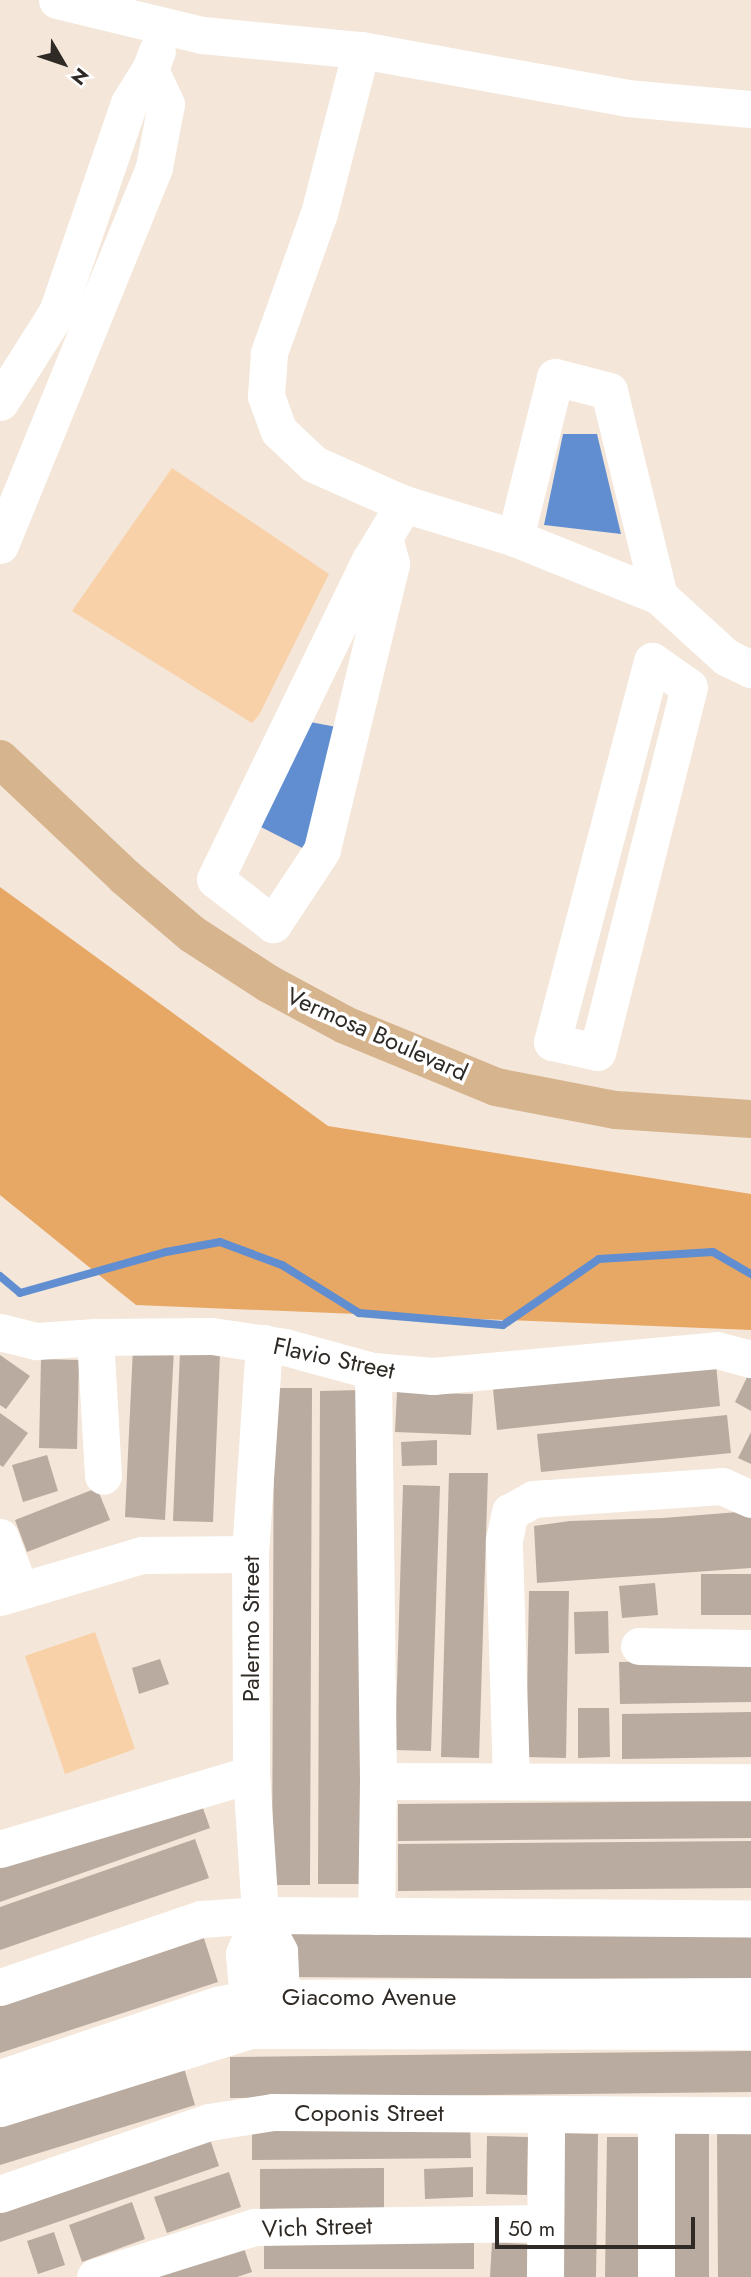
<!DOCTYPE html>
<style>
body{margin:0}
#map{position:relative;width:751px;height:2277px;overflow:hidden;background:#f4e6d8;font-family:Jost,sans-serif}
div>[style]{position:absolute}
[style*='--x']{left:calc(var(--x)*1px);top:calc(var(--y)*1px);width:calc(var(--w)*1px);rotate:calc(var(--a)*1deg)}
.green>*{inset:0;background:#f9d1a9}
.forest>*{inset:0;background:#e7a866}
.water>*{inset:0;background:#618ed0}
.stream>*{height:8px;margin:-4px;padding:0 4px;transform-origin:4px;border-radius:4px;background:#618ed0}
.building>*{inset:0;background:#b9ab9f}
.minor>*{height:37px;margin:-18.5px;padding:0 18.5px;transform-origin:18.5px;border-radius:18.5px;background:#fff}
.major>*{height:38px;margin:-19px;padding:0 19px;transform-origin:19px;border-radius:19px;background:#d6b48e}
span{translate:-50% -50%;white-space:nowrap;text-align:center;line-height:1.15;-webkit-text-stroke:7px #fff;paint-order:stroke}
.street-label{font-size:24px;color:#2f2a25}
.north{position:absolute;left:28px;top:28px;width:70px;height:70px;-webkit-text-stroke:5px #fff;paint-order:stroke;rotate:129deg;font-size:19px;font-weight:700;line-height:28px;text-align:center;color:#2f2a25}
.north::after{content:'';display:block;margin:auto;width:24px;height:32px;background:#2f2a25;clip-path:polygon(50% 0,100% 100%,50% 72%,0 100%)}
.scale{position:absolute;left:495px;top:2217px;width:200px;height:32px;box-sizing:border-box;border:4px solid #2f2a25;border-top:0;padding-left:9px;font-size:21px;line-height:24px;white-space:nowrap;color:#2f2a25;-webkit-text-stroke:5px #fff;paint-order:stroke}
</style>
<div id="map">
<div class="green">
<div style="clip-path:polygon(172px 468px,329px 574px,259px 715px,252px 723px,72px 611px)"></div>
<div style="clip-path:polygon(95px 1632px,135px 1749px,65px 1774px,25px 1656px)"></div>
</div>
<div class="forest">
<div style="clip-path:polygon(0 887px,328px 1126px,751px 1194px,751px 1330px,136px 1305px,0 1195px)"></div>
</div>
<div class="water">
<div style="clip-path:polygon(563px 434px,597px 434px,621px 534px,544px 525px)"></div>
<div style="clip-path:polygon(310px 722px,347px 729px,318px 856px,257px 825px)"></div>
</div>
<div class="stream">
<div style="--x:0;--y:1276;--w:26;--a:40"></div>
<div style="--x:20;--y:1293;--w:152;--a:-15.7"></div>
<div style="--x:166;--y:1252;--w:55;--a:-10.5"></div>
<div style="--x:220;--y:1242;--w:66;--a:20.4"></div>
<div style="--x:282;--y:1265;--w:91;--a:31.9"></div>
<div style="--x:359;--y:1313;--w:144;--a:4.8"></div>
<div style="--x:503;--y:1325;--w:116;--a:-34.5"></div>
<div style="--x:599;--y:1259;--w:114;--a:-3.5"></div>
<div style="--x:713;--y:1252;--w:44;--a:30.1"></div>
</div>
<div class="building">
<div style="clip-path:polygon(133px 1348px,174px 1349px,165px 1520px,125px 1517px)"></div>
<div style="clip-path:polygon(180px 1352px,220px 1354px,213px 1522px,173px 1521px)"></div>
<div style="clip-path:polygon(0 1355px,30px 1376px,6px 1409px,0 1405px)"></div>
<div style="clip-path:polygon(41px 1359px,79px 1360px,77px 1449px,39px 1448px)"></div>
<div style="clip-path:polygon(716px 1364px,720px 1406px,497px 1430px,493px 1389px)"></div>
<div style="clip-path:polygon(751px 1369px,751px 1411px,735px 1402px)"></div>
<div style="clip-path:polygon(274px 1388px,312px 1388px,310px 1885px,272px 1885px)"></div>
<div style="clip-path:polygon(362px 1390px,361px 1884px,318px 1884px,320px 1391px)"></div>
<div style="clip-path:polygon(397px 1392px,473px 1394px,471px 1435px,395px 1432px)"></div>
<div style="clip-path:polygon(0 1413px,28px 1433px,3px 1467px,0 1465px)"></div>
<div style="clip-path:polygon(727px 1415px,731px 1453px,541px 1472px,537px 1434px)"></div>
<div style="clip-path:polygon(751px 1432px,751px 1464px,738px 1458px)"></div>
<div style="clip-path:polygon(437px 1440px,437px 1465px,402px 1466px,401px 1442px)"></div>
<div style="clip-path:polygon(47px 1455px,58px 1491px,23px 1502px,12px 1465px)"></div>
<div style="clip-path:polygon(449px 1473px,488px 1473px,479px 1758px,441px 1757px)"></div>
<div style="clip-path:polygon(403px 1485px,440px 1486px,431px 1751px,395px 1750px)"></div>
<div style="clip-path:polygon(97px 1488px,110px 1520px,27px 1552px,15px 1520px)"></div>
<div style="clip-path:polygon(751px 1511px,751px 1568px,537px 1583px,534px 1526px,570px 1521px,663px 1518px)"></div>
<div style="clip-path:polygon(701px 1574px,751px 1574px,751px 1615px,701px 1615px)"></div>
<div style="clip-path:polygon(655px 1583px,658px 1615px,622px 1618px,619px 1586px)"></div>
<div style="clip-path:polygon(529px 1591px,569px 1591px,566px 1758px,526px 1757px)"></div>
<div style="clip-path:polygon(608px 1611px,609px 1653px,575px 1654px,574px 1612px)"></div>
<div style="clip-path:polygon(160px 1659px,169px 1684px,139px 1694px,132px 1668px)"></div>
<div style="clip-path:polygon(751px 1660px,751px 1702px,620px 1704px,619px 1662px)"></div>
<div style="clip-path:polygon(578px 1708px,609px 1708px,610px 1757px,578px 1758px)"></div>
<div style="clip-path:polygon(751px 1712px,751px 1757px,622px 1759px,622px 1714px)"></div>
<div style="clip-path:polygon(197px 1791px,210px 1828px,0 1902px,0 1860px)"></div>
<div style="clip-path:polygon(751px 1801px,751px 1838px,398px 1841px,398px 1804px)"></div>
<div style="clip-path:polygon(195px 1839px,209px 1878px,0 1950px,0 1907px)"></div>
<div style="clip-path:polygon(751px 1841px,751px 1888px,398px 1891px,398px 1844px)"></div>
<div style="clip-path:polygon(285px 1926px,751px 1929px,751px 1980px,284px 1977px)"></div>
<div style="clip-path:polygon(201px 1929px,218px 1982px,0 2053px,0 1995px)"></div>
<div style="clip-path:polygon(751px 2051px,751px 2092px,230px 2098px,230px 2057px)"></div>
<div style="clip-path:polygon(184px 2068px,195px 2105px,0 2165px,0 2125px)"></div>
<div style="clip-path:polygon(470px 2123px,471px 2158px,252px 2160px,252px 2126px)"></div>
<div style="clip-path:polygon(206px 2127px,219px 2166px,0 2242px,0 2199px)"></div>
<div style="clip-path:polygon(751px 2129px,751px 2277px,718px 2277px,717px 2130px)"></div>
<div style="clip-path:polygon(672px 2130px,709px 2130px,709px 2277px,671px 2277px)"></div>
<div style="clip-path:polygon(562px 2133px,598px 2134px,596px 2277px,561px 2277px)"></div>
<div style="clip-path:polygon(487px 2136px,528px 2137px,527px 2195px,486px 2194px)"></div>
<div style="clip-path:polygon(607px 2137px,647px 2137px,646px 2277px,605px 2277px)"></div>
<div style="clip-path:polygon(473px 2167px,473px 2197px,425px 2199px,424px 2169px)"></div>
<div style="clip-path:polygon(384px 2168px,384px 2208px,260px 2209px,260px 2169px)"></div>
<div style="clip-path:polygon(229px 2172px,241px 2207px,167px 2233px,154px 2197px)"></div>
<div style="clip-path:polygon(132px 2202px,145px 2239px,82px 2262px,69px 2225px)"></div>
<div style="clip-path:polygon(54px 2232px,65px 2265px,38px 2274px,27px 2241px)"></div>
<div style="clip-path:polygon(264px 2234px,474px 2234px,474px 2269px,264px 2269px)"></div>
<div style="clip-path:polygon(240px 2236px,252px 2272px,237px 2277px,121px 2277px)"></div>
<div style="clip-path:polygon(492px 2242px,528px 2244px,527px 2277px,490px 2277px)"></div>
</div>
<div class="minor">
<div style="--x:57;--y:0;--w:149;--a:13.6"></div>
<div style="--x:202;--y:35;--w:160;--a:5.4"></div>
<div style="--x:361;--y:50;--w:270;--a:10.2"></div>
<div style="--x:627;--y:98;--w:124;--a:5.1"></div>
<div style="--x:361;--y:50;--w:168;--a:104.4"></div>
<div style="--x:319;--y:213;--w:149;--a:109.7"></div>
<div style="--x:269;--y:353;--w:43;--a:94"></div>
<div style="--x:266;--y:396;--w:37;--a:70"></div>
<div style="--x:279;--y:431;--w:48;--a:43.3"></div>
<div style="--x:314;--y:464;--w:98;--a:24"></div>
<div style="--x:404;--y:504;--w:116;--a:17"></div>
<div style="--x:515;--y:538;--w:155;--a:21.9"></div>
<div style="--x:0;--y:402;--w:107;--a:-57.7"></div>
<div style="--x:57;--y:312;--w:221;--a:-71"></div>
<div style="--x:129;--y:103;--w:39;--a:-58"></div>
<div style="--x:150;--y:70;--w:20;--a:-70"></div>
<div style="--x:515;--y:538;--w:166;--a:-76"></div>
<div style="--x:555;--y:377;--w:56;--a:14.5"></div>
<div style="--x:609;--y:391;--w:211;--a:76.3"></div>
<div style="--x:659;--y:596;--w:91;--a:42.3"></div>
<div style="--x:726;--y:657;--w:28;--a:26"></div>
<div style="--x:385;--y:541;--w:24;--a:75"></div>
<div style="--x:391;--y:564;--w:294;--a:103.6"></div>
<div style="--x:322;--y:850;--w:89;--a:123.5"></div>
<div style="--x:273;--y:924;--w:73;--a:-142.2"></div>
<div style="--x:215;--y:879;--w:355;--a:-64.1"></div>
<div style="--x:370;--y:560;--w:66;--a:-58.7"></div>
<div style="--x:0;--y:545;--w:408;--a:-67.8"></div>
<div style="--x:154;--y:167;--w:64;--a:-79.2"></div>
<div style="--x:166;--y:104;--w:38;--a:-115"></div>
<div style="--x:652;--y:661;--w:45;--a:35.1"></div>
<div style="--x:689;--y:687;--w:376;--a:104.1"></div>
<div style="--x:597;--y:1052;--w:46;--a:-167.5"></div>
<div style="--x:552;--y:1042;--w:394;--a:-75.3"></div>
<div style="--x:0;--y:1332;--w:38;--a:14"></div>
<div style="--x:37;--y:1341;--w:58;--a:-3.9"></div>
<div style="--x:95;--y:1337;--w:117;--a:-0.5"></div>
<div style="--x:212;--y:1336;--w:74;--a:8.6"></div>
<div style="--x:285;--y:1347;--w:91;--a:15.3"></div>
<div style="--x:373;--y:1371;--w:60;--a:4.8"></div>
<div style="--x:433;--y:1376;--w:285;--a:-5.2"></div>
<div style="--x:717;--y:1350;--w:35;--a:15"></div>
<div style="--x:95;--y:1337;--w:139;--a:86.7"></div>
<div style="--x:264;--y:1343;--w:211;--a:93.8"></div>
<div style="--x:250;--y:1554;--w:220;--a:89.7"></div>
<div style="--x:251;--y:1774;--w:141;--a:86.3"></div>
<div style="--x:260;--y:1915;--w:41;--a:62.2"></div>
<div style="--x:279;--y:1951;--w:68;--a:87.5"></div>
<div style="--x:373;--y:1371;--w:410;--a:89.3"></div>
<div style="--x:378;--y:1781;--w:135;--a:90.8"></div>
<div style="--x:0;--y:1537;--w:57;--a:69.3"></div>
<div style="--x:0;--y:1597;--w:148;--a:-16.5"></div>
<div style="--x:142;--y:1555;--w:108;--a:-0.5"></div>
<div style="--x:639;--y:1646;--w:112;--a:1"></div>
<div style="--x:378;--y:1781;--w:373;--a:0.2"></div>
<div style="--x:511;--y:1781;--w:241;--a:-91.7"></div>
<div style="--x:504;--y:1540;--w:29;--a:-78"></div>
<div style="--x:510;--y:1512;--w:26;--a:-29"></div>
<div style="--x:533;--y:1499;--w:189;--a:-3.9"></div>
<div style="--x:722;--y:1486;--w:32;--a:24"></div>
<div style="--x:0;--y:1849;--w:262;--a:-16.6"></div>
<div style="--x:0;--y:1987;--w:212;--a:-18.7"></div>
<div style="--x:201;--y:1919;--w:59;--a:-3.9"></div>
<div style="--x:260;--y:1915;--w:491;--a:0.4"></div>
<div style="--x:250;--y:2023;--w:69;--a:-95"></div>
<div style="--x:244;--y:1954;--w:42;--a:-67.7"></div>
<div style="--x:0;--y:2078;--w:229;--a:-18.6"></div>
<div style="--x:217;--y:2005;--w:33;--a:-12"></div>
<div style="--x:249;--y:1998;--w:502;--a:-0.23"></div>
<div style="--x:0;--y:2108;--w:262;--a:-17.3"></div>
<div style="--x:250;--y:2030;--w:501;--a:0.11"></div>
<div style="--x:656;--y:2115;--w:162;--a:90"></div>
<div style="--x:0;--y:2194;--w:221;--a:-19"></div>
<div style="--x:209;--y:2122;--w:65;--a:-8.9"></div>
<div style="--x:273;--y:2112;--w:478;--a:0.4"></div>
<div style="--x:95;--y:2277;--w:168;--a:-17.4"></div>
<div style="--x:255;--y:2227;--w:290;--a:-0.8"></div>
<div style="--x:545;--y:2277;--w:163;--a:-89.6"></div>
</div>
<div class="major">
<div style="--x:0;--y:759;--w:172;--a:43.3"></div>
<div style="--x:125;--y:877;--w:88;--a:40.4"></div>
<div style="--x:192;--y:934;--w:92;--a:33"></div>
<div style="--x:269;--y:984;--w:86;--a:28.3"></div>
<div style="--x:345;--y:1025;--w:163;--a:22.3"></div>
<div style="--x:496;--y:1087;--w:122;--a:10.9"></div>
<div style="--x:616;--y:1110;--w:135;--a:3.8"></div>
</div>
<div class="street-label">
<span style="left:377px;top:1034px;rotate:24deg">Vermosa Boulevard</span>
<span style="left:334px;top:1358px;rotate:12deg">Flavio Street</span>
<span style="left:251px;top:1629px;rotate:-90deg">Palermo Street</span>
<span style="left:369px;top:1997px">Giacomo Avenue</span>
<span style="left:369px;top:2113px">Coponis Street</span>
<span style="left:317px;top:2227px;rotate:-2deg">Vich Street</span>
</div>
<div class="north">N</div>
<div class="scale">50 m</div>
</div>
